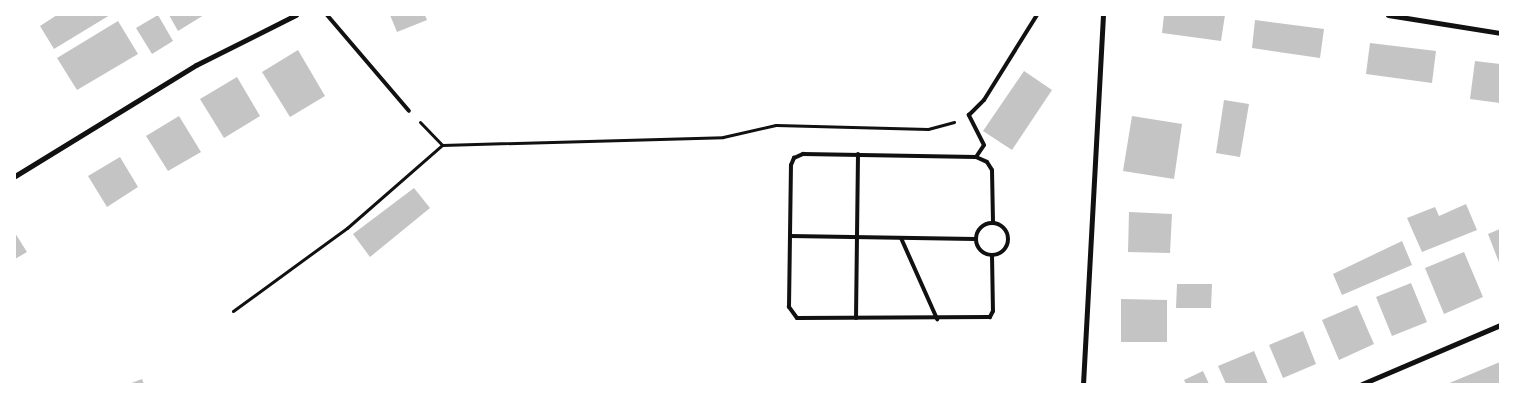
<!DOCTYPE html>
<style>
body{margin:0}
#map{position:relative;width:1515px;height:399px;overflow:hidden;background:#fff;font-family:Figtree,sans-serif}
div>[style]{position:absolute}
[style*='--x']{left:calc(var(--x)*1px);top:calc(var(--y)*1px);width:calc(var(--w)*1px);rotate:calc(var(--a)*1deg)}
.building>*{inset:0;background:#c4c4c4}
.path>*{height:3px;margin:-1.5px;padding:0 1.5px;transform-origin:1.5px;border-radius:1.5px;background:#111}
.service>*{height:4px;margin:-2px;padding:0 2px;transform-origin:2px;border-radius:2px;background:#111}
.service>.ring{margin:-2px;padding:0;box-sizing:content-box;background:none;border:4px solid #111;border-radius:50%}
.minor>*{height:5px;margin:-2.5px;padding:0 2.5px;transform-origin:2.5px;border-radius:2.5px;background:#111}
span{translate:-50% -50%;white-space:nowrap;text-align:center;line-height:1.15;-webkit-text-stroke:4.5px #fff;paint-order:stroke}
.frame{position:absolute;inset:0;border:16px solid #fff;pointer-events:none}
</style>
<div id="map">
<div class="building">
<div style="clip-path:polygon(57px 15px,110px 15px,54px 49px,40px 26px)"></div>
<div style="clip-path:polygon(158px 15px,173px 41px,152px 54px,136px 28px)"></div>
<div style="clip-path:polygon(169px 15px,204px 15px,178px 31px)"></div>
<div style="clip-path:polygon(390px 15px,425px 15px,427px 20px,397px 32px)"></div>
<div style="clip-path:polygon(1164px 15px,1225px 15px,1221px 41px,1162px 33px)"></div>
<div style="clip-path:polygon(1255px 20px,1324px 29px,1320px 58px,1252px 48px)"></div>
<div style="clip-path:polygon(118px 21px,138px 54px,77px 90px,57px 58px)"></div>
<div style="clip-path:polygon(1370px 43px,1436px 51px,1432px 83px,1366px 74px)"></div>
<div style="clip-path:polygon(298px 50px,325px 96px,290px 117px,262px 72px)"></div>
<div style="clip-path:polygon(1475px 61px,1500px 64px,1500px 103px,1470px 99px)"></div>
<div style="clip-path:polygon(1024px 71px,1052px 90px,1012px 150px,983px 131px)"></div>
<div style="clip-path:polygon(237px 77px,260px 116px,224px 138px,200px 99px)"></div>
<div style="clip-path:polygon(1224px 100px,1249px 104px,1240px 157px,1216px 153px)"></div>
<div style="clip-path:polygon(179px 116px,201px 152px,168px 171px,146px 136px)"></div>
<div style="clip-path:polygon(1132px 116px,1182px 124px,1174px 179px,1123px 171px)"></div>
<div style="clip-path:polygon(120px 157px,138px 187px,107px 207px,88px 176px)"></div>
<div style="clip-path:polygon(414px 188px,430px 208px,370px 257px,353px 234px)"></div>
<div style="clip-path:polygon(1466px 204px,1477px 230px,1422px 252px,1407px 218px,1435px 207px,1439px 216px)"></div>
<div style="clip-path:polygon(1129px 212px,1172px 214px,1170px 253px,1128px 252px)"></div>
<div style="clip-path:polygon(1500px 229px,1500px 265px,1488px 234px)"></div>
<div style="clip-path:polygon(15px 233px,27px 252px,15px 259px)"></div>
<div style="clip-path:polygon(1402px 241px,1412px 265px,1342px 295px,1333px 274px)"></div>
<div style="clip-path:polygon(1464px 252px,1483px 297px,1444px 314px,1425px 268px)"></div>
<div style="clip-path:polygon(1411px 283px,1427px 322px,1392px 336px,1376px 297px)"></div>
<div style="clip-path:polygon(1177px 284px,1212px 284px,1211px 308px,1176px 308px)"></div>
<div style="clip-path:polygon(1121px 299px,1167px 300px,1167px 342px,1121px 342px)"></div>
<div style="clip-path:polygon(1357px 305px,1374px 344px,1339px 360px,1322px 320px)"></div>
<div style="clip-path:polygon(1303px 331px,1316px 364px,1283px 378px,1269px 345px)"></div>
<div style="clip-path:polygon(1254px 351px,1268px 384px,1226px 384px,1218px 366px)"></div>
<div style="clip-path:polygon(1500px 362px,1500px 384px,1447px 384px)"></div>
<div style="clip-path:polygon(1203px 371px,1209px 384px,1186px 384px,1184px 380px)"></div>
<div style="clip-path:polygon(142px 379px,144px 384px,129px 384px)"></div>
</div>
<div class="path">
<div style="--x:420;--y:122;--w:32;--a:46"></div>
<div style="--x:442;--y:145;--w:281;--a:-1.6"></div>
<div style="--x:723;--y:137;--w:54;--a:-12.8"></div>
<div style="--x:776;--y:125;--w:152;--a:1.5"></div>
<div style="--x:928;--y:129;--w:27;--a:-15"></div>
<div style="--x:233;--y:311;--w:141;--a:-36.1"></div>
<div style="--x:347;--y:228;--w:126;--a:-41.1"></div>
</div>
<div class="service">
<div style="--x:327;--y:15;--w:126;--a:49.5"></div>
<div style="--x:976;--y:157;--w:14;--a:-56"></div>
<div style="--x:984;--y:145;--w:34;--a:-117"></div>
<div style="--x:969;--y:115;--w:21;--a:-45"></div>
<div style="--x:984;--y:100;--w:100;--a:-58.1"></div>
<div class="ring" style="left:976px;top:223px;width:28px;height:28px"></div>
<div style="--x:790;--y:236;--w:185;--a:0.9"></div>
<div style="--x:901;--y:238;--w:89;--a:66"></div>
<div style="--x:992;--y:255;--w:56;--a:89"></div>
<div style="--x:993;--y:311;--w:7;--a:117"></div>
<div style="--x:990;--y:317;--w:193;--a:179.7"></div>
<div style="--x:797;--y:318;--w:14;--a:-126"></div>
<div style="--x:789;--y:307;--w:142;--a:-89.2"></div>
<div style="--x:791;--y:165;--w:8;--a:-67"></div>
<div style="--x:794;--y:158;--w:10;--a:-24"></div>
<div style="--x:803;--y:154;--w:173;--a:1"></div>
<div style="--x:976;--y:157;--w:12;--a:24"></div>
<div style="--x:987;--y:162;--w:9;--a:58"></div>
<div style="--x:992;--y:170;--w:53;--a:88.9"></div>
<div style="--x:856;--y:318;--w:164;--a:-89.3"></div>
</div>
<div class="minor">
<div style="--x:1388;--y:15;--w:113;--a:9.1"></div>
<div style="--x:15;--y:176;--w:212;--a:-31.5"></div>
<div style="--x:196;--y:65;--w:112;--a:-26.6"></div>
<div style="--x:1083;--y:384;--w:370;--a:-86.9"></div>
<div style="--x:1362;--y:384;--w:150;--a:-23.1"></div>
</div>
<div class="frame"></div>
</div>
